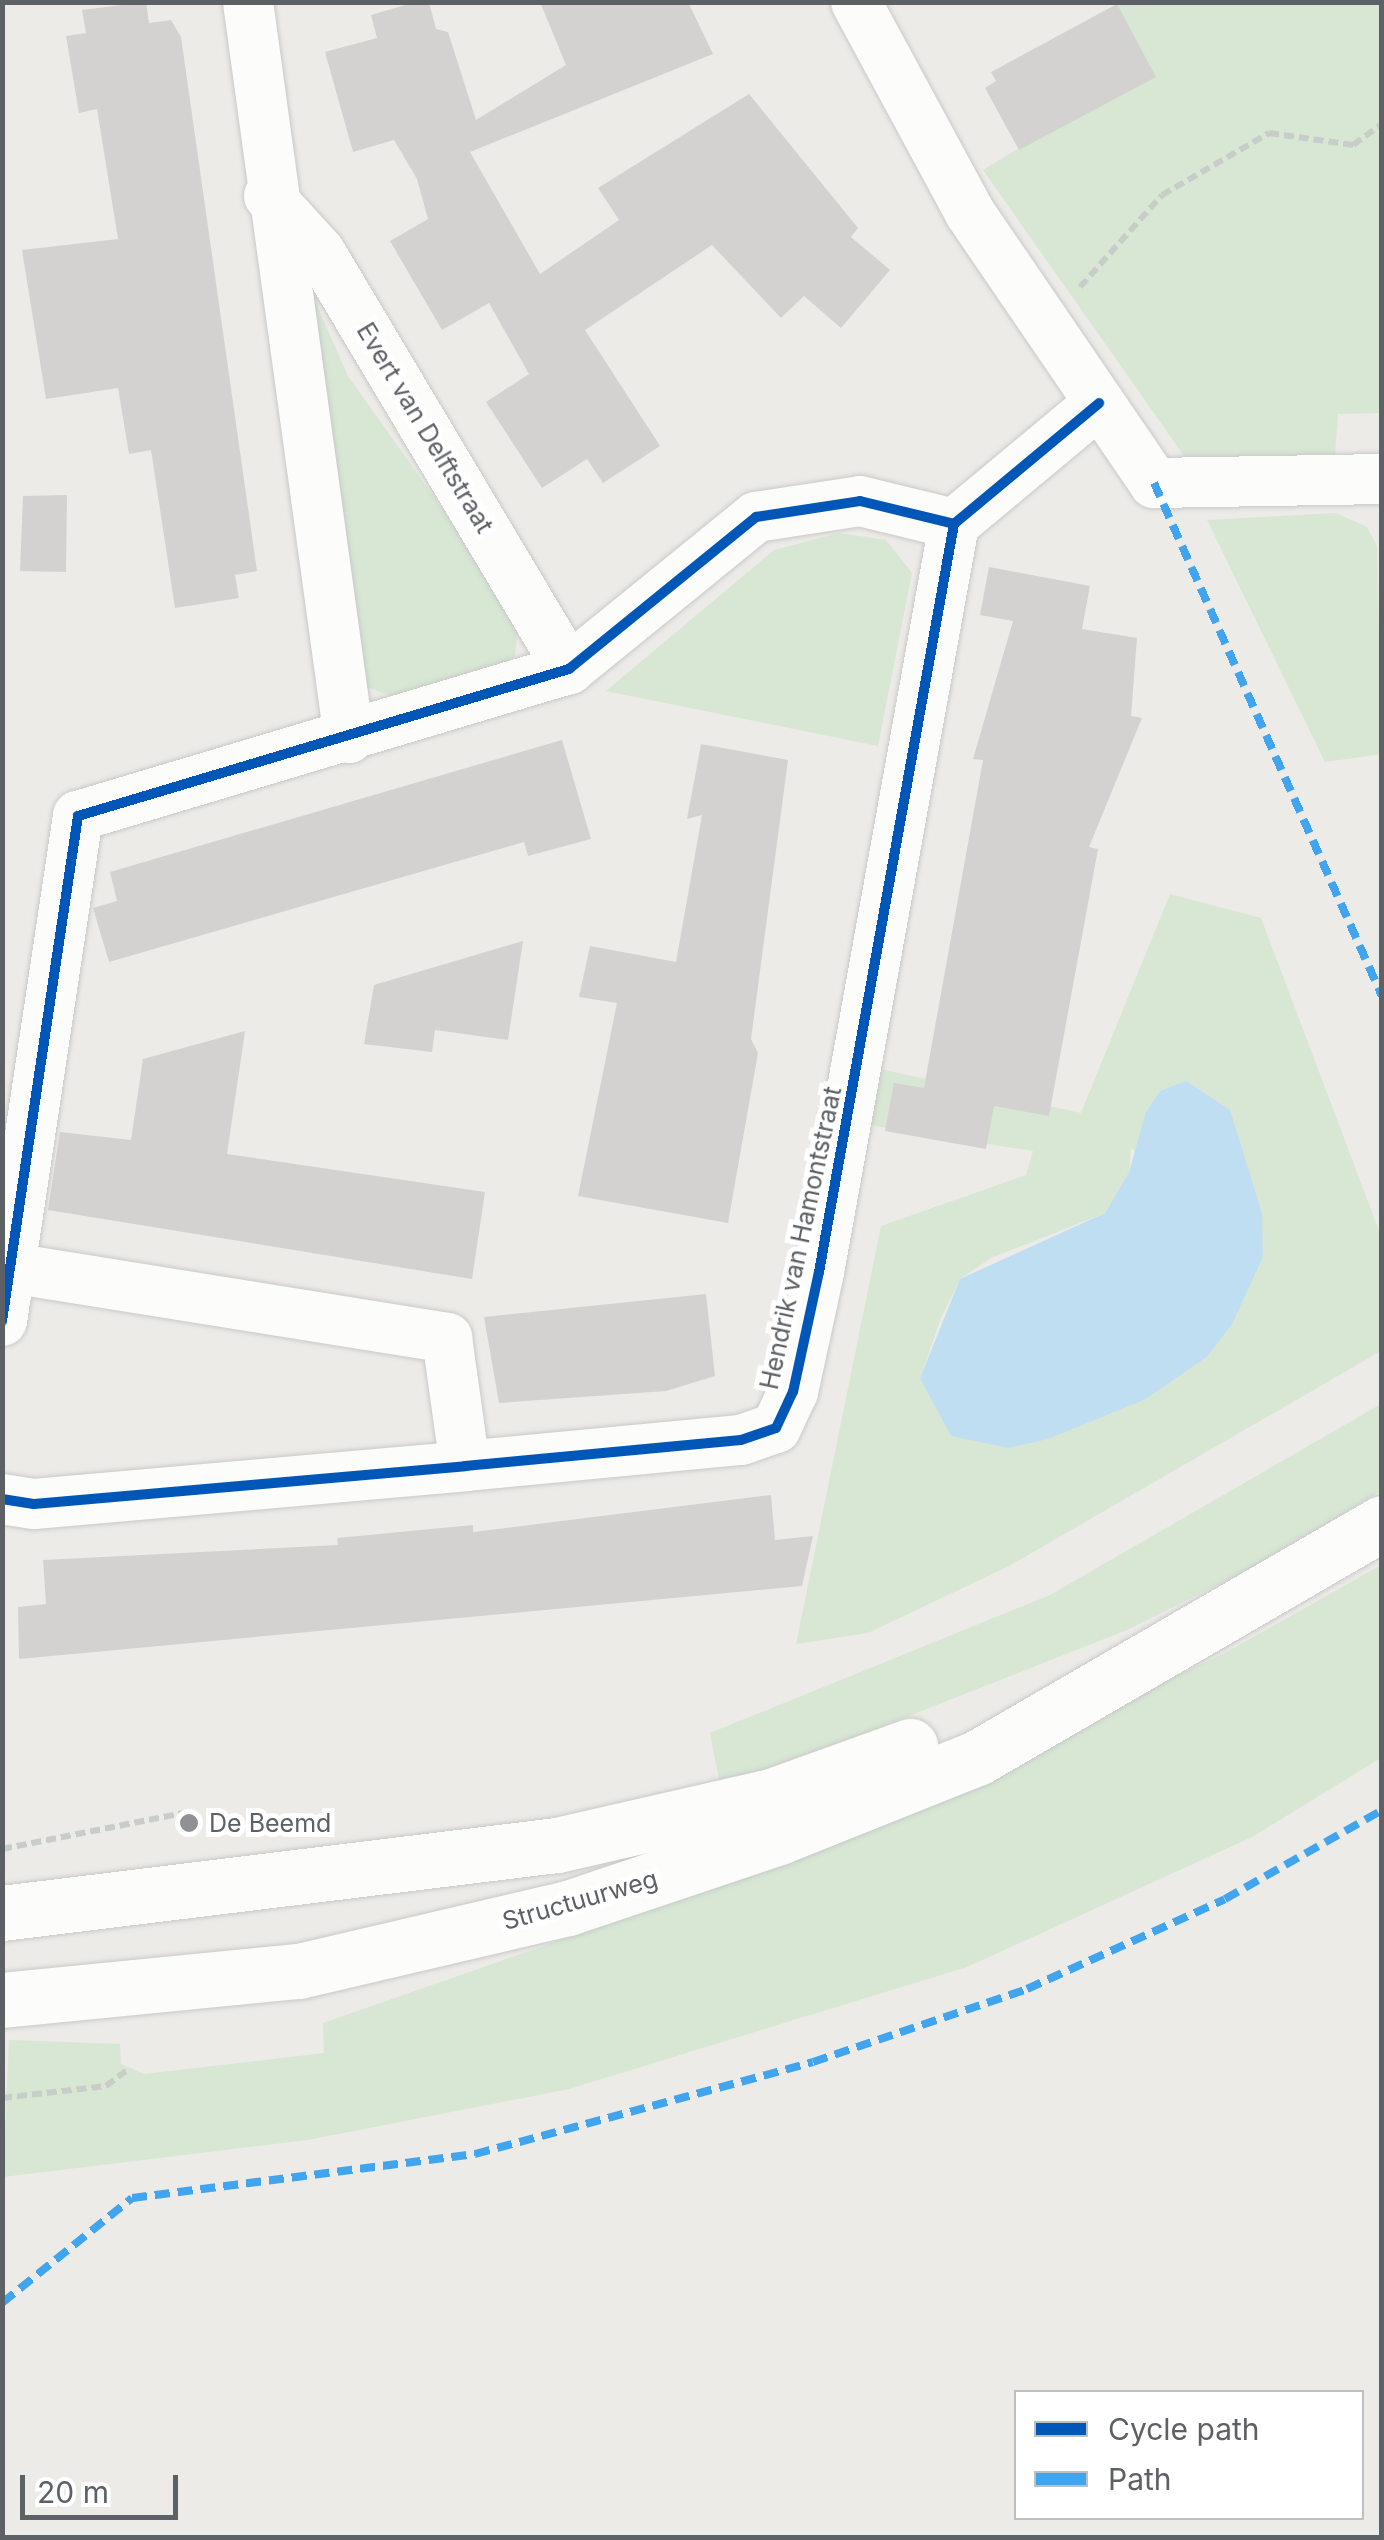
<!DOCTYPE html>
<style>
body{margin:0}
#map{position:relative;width:1384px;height:2540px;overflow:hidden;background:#ecebe7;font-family:Inter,sans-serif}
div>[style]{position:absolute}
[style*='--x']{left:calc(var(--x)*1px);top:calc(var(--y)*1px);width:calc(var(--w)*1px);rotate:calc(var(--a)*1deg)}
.green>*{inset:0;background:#d7e7d4}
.water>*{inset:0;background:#c0def2}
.building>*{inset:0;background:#d3d2d0}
.path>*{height:6px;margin-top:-3px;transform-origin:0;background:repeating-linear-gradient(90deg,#c9cdca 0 10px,transparent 0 15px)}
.roads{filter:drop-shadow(0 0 2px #c9c9c9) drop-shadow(0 0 2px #c9c9c9)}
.minor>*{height:50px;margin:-25px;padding:0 25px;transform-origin:25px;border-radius:25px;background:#fcfcfb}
.secondary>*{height:55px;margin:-27.5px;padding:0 27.5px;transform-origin:27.5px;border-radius:27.5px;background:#fcfcfb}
.quiet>*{height:8px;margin-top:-4px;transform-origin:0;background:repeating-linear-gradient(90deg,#40a5ee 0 15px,transparent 0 23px)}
.cycleway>*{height:10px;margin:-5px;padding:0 5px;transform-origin:5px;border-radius:5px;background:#0057b8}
.dots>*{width:28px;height:28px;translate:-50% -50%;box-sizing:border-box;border:5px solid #fff;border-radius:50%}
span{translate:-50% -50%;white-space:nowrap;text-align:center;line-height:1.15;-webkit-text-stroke:10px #fff;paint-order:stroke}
.street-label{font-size:25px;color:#5d6064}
.poi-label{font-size:25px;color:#5d6064}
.left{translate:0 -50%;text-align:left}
.frame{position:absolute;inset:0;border:5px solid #5d6064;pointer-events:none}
.legend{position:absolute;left:1014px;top:2390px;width:350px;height:130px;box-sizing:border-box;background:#fff;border:2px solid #bebfc1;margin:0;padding:12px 18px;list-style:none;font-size:30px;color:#5d6064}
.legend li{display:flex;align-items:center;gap:20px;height:50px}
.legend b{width:50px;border:2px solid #bebfc1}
.scale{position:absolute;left:20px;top:2475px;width:158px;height:45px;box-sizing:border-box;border:5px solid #5d6064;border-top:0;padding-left:12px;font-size:30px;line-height:35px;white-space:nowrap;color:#5d6064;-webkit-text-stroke:8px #fff;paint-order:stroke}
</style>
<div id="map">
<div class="green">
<div style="clip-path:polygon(1122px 3px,1381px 3px,1381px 413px,1338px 414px,1335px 455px,1187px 460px,983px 170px,1103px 97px,1066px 33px)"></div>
<div style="clip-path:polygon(304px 276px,348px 376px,519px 617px,515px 656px,483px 678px,402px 700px,364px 686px)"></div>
<div style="clip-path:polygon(1336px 513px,1367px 527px,1377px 546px,1382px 754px,1325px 762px,1207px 520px)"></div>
<div style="clip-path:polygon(839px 533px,886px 540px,912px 573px,878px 746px,606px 691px,774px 550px)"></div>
<div style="clip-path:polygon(evenodd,1170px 894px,1261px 918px,1381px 1236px,1381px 1351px,1009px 1566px,868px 1633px,796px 1644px,881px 1226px,1026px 1175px,1033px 1151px,856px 1123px,866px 1066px,1081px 1113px,1170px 894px,1131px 1148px,1263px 1257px,1207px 1357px,1146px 1399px,1008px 1448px,920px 1378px,941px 1318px,960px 1279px,991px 1258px,1105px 1213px,1129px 1172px,1131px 1148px)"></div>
<div style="clip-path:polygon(1381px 1404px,1381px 1491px,1246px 1571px,1127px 1630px,721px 1790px,710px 1733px,1050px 1595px)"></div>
<div style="clip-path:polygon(1381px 1565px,1381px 1758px,1252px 1837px,967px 1967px,569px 2089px,308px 2140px,3px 2177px,9px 2040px,120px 2044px,121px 2064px,144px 2074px,324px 2053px,323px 2023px,770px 1867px,1227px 1652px)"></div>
</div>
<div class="water">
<div style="clip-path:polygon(1186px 1081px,1230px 1110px,1262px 1213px,1263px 1257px,1232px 1324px,1207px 1357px,1146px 1399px,1048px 1439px,1008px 1448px,951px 1436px,920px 1378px,960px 1279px,1105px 1213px,1129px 1172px,1146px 1112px,1160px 1091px)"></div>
</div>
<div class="building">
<div style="clip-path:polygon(146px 2px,149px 23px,171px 20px,181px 37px,257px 571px,235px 575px,239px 598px,175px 608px,151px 450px,129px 454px,118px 388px,46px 399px,22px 250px,118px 239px,97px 109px,79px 113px,66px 36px,86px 33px,82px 10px)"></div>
<div style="clip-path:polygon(416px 2px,429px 2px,436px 29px,448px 32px,476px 120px,566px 65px,540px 2px,688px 2px,713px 54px,470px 152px,540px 274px,619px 220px,598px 188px,749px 94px,858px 228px,851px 237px,890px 270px,841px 328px,804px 296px,781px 318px,712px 245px,585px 330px,660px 446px,603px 483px,587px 459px,542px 488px,486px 402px,529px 374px,489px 303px,442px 330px,390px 241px,428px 219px,417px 179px,394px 140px,353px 152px,325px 52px,377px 38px,371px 15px)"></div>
<div style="clip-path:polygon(1117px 4px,1156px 77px,1019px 150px,985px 88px,996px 81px,991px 72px)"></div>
<div style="clip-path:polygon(67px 495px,66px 572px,20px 571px,23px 496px)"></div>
<div style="clip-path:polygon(989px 567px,1090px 586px,1082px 629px,1137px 638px,1131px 716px,1142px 718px,1089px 847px,1098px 849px,1049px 1116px,994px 1106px,986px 1149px,885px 1131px,894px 1083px,924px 1088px,983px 760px,973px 759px,1013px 621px,980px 615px)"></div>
<div style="clip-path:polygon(562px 740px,591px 839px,528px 856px,524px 842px,109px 962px,93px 908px,117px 901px,110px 872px)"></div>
<div style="clip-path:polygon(701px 744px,788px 760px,751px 1039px,758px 1053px,728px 1223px,578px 1196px,617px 1003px,579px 997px,590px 946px,676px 962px,702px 815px,687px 819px)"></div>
<div style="clip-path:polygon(523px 941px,508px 1040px,435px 1030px,432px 1052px,364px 1044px,374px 985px)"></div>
<div style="clip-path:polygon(245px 1031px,227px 1154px,485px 1192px,472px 1279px,48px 1210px,60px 1132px,131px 1140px,143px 1059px)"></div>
<div style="clip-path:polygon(706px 1294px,715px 1376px,666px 1391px,499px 1403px,484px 1317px)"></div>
<div style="clip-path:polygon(771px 1495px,775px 1540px,813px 1536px,802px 1586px,19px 1659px,18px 1607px,46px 1604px,43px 1560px,338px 1545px,337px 1538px,473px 1525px,473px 1532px)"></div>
</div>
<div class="path">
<div style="--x:1080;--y:287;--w:123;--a:-48.3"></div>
<div style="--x:1162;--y:195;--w:124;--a:-30.1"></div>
<div style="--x:1269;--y:133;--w:85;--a:8.1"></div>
<div style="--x:1353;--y:145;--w:36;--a:-36"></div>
<div style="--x:2;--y:1849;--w:185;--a:-11.2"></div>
<div style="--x:2;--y:2098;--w:105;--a:-6.6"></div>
<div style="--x:106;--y:2086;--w:30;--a:-37"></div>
</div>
<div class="roads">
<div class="minor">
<div style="--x:248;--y:2;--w:743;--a:82.19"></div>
<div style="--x:856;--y:2;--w:240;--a:61.6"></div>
<div style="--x:970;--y:213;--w:327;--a:55.7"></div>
<div style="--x:1154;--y:483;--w:228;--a:-1"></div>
<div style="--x:269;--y:196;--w:76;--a:47.7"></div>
<div style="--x:320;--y:252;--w:486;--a:59.2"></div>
<div style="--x:11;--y:1268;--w:442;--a:9.1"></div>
<div style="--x:447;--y:1338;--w:129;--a:82"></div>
<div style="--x:2;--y:1321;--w:511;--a:-81.44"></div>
<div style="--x:78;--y:816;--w:513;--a:-16.67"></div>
<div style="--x:569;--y:669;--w:241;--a:-39.1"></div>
<div style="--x:756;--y:517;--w:105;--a:-8.7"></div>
<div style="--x:860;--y:501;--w:97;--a:13.7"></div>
<div style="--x:2;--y:1499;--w:32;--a:9"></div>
<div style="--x:34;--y:1504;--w:433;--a:-5"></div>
<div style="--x:465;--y:1466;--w:277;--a:-5.4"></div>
<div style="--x:741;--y:1440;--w:37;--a:-19"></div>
<div style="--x:776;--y:1428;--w:40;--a:-65"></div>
<div style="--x:793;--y:1392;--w:123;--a:-77.8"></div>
<div style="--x:819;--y:1272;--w:760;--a:-79.77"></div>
<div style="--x:954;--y:524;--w:189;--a:-39.8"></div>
</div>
<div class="secondary">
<div style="--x:2;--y:1913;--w:559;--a:-6.99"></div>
<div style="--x:557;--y:1845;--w:220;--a:-12.9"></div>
<div style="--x:771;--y:1796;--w:148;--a:-19.8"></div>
<div style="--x:2;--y:2000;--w:298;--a:-5.6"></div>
<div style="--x:299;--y:1971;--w:276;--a:-13.2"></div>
<div style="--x:568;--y:1908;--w:223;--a:-18.6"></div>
<div style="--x:779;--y:1837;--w:213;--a:-21.8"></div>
<div style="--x:977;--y:1758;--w:468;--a:-30.1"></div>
</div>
</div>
<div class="quiet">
<div style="--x:1154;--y:483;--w:561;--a:66.04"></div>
<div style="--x:2;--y:2303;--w:167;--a:-38.9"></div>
<div style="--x:132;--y:2198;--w:346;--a:-7.3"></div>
<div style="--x:475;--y:2154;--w:350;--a:-15.2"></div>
<div style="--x:813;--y:2062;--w:226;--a:-18.8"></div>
<div style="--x:1027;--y:1989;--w:217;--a:-24.4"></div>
<div style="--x:1225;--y:1899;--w:180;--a:-29.5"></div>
</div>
<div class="cycleway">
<div style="--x:2;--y:1321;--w:511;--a:-81.44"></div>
<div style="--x:78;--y:816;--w:513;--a:-16.67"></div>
<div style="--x:569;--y:669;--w:241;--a:-39.1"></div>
<div style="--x:756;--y:517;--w:105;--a:-8.7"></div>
<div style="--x:860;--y:501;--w:97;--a:13.7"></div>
<div style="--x:2;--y:1499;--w:32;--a:9"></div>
<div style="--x:34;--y:1504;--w:433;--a:-5"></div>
<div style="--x:465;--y:1466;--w:277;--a:-5.4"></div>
<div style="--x:741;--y:1440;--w:37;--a:-19"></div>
<div style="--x:776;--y:1428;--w:40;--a:-65"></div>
<div style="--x:793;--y:1392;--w:123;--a:-77.8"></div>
<div style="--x:819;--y:1272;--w:760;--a:-79.77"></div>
<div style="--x:954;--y:524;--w:189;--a:-39.8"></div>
</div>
<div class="dots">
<div style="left:189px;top:1823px;background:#8f9192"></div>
</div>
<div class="street-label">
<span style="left:425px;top:428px;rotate:59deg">Evert van Delftstraat</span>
<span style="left:801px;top:1238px;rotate:-78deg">Hendrik van Hamontstraat</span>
<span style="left:580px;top:1900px;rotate:-16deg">Structuurweg</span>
</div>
<div class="poi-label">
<span class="left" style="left:209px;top:1823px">De Beemd</span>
</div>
<div class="frame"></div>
<ul class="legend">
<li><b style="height:12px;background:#0057b8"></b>Cycle path</li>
<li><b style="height:12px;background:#40a5ee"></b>Path</li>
</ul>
<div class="scale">20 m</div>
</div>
